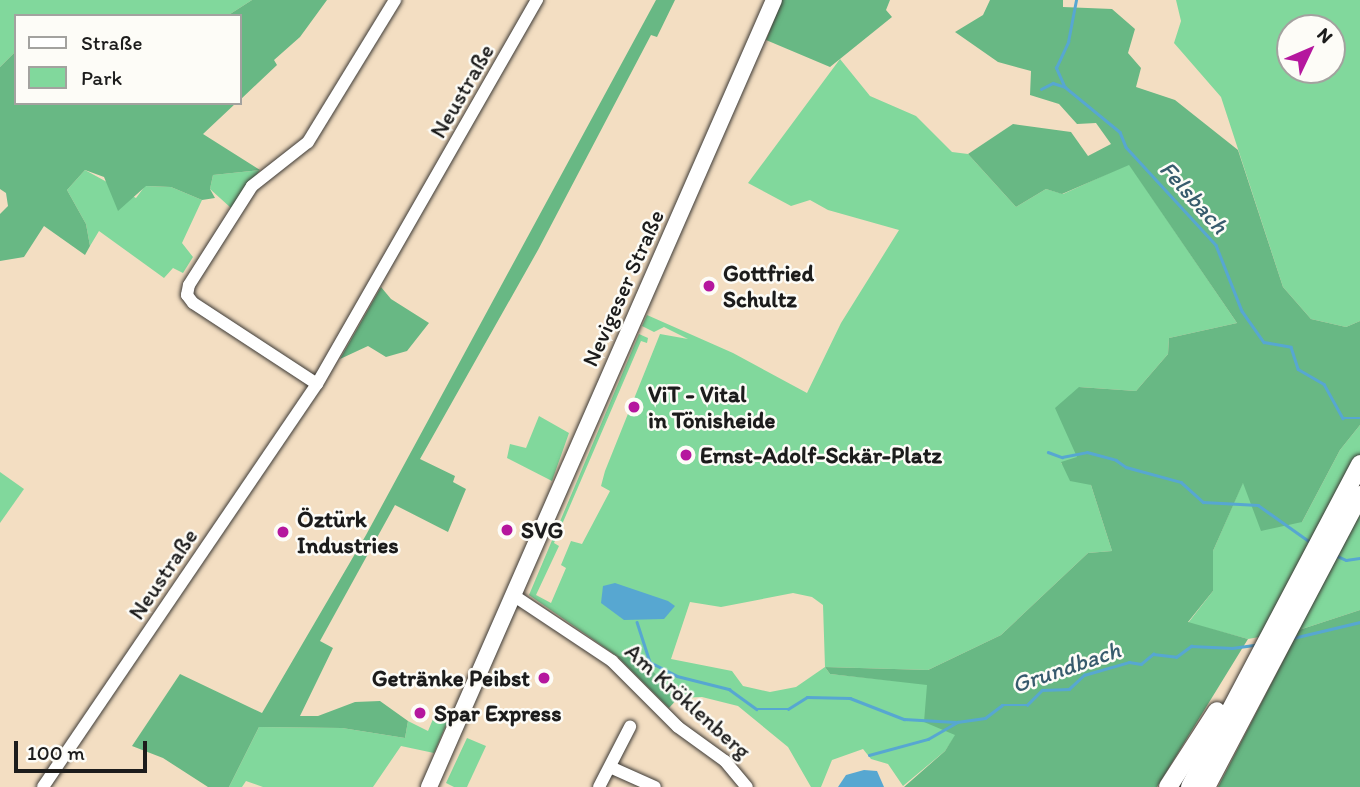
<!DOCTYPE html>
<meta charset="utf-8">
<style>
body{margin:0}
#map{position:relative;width:1360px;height:787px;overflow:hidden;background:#f3dec2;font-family:Itim,sans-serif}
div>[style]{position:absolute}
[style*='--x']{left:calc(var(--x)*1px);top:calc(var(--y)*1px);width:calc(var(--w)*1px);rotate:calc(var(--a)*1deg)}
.green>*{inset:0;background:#81d89c}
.forest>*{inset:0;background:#68b884}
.water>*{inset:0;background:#57a7d1}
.stream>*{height:2.5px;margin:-1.25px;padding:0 1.25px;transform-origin:1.25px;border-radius:1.25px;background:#57a7d1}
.roads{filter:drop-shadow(0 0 2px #3c3935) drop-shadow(0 0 2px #3c3935)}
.minor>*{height:12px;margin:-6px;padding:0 6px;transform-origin:6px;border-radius:6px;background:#fff}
.major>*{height:16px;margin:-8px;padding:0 8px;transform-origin:8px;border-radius:8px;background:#fff}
.highway>*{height:18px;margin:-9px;padding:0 9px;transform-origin:9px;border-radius:9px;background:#fff}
.dots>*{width:19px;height:19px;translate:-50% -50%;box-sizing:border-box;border:4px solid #fdfcf7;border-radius:50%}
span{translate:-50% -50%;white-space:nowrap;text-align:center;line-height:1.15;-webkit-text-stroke:5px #fdfcf7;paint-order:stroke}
.street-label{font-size:23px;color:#1c1c1c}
.poi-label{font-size:23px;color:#1c1c1c;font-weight:700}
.left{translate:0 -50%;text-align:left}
.right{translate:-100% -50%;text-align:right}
.water-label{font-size:24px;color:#375b6d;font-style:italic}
.legend{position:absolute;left:14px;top:14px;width:228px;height:91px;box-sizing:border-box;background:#fdfcf7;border:2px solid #a3a29f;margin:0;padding:9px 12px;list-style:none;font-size:21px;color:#1c1c1c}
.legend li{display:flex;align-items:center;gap:14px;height:35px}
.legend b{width:35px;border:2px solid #a3a29f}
.north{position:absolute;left:1276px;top:14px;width:70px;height:70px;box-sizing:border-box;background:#fdfcf7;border:2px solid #a3a29f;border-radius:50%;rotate:46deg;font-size:19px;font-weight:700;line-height:28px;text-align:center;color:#1c1c1c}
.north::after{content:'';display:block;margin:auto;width:24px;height:32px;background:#b5179e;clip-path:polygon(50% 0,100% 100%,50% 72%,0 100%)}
.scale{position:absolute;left:14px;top:741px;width:133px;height:32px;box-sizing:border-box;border:4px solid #1c1c1c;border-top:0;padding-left:9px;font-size:21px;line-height:24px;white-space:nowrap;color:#1c1c1c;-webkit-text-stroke:5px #fdfcf7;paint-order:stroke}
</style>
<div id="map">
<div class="green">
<div style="clip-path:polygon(0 0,252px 0,227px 16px,16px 16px,16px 51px,0 67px)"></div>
<div style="clip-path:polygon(evenodd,1176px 0,1360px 0,1360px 321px,1346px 327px,1311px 319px,1283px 287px,1221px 97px,1174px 43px,1181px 21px,1176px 0,1290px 28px,1332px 28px,1332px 70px,1290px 70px,1290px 28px)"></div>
<div style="clip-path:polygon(evenodd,840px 59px,870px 96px,916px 116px,952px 152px,968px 154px,1016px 207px,1046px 189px,1063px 194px,1129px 164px,1237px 323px,1169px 338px,1168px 354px,1136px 391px,1079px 387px,1077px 458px,1061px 463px,1091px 485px,1112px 551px,1088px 553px,1001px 635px,928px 670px,825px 667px,830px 674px,927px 684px,956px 735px,945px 751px,903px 786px,888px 764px,871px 759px,863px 749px,832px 760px,821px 787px,811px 787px,788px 747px,738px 706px,702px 697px,678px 698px,640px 657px,617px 656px,529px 595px,639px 334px,648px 338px,647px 343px,641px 341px,554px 543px,559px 546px,536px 595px,551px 603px,566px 568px,561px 565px,571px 541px,582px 544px,610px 491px,601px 486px,605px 471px,660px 334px,688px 339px,664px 327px,654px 332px,642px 326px,647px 315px,733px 353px,807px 393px,841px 323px,899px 230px,828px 210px,810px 200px,791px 206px,748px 183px,840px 59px,793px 593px,812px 597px,823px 605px,825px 667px,796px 687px,770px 692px,743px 686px,732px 671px,671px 659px,690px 602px,721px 607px,793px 593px)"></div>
<div style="clip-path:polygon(85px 170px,136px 198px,145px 186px,171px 187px,202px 200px,182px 243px,193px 257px,183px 273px,173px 268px,164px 278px,99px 231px,90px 246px,86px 224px,67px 190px)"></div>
<div style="clip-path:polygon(260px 170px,231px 208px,210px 189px,213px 175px)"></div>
<div style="clip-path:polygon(539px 416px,569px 433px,552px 481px,507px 458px,510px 444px,526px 448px)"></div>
<div style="clip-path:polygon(1360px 425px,1360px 610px,1299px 630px,1248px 639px,1188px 623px,1213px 591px,1213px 551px,1243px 482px,1302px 522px,1340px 450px)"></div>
<div style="clip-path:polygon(0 472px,24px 489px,0 523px)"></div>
<div style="clip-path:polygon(439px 705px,452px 711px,434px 753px,401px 746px,373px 787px,263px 787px,246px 781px,242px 787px,229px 787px,259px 727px,342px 728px,405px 738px,408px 721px,428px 731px)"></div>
<div style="clip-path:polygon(467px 738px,486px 746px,467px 787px,454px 787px,446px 783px)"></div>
</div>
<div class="forest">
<div style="clip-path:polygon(252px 0,327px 0,300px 37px,274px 60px,277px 65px,240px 100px,240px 16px,227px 16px)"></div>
<div style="clip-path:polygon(656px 0,675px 0,657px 37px,651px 35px,538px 250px,420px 459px,455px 476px,453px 482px,466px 489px,448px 532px,395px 505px,320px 641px,333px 648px,300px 716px,318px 716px,355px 702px,380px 701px,408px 721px,405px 738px,342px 728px,259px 727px,229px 787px,208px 787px,163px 758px,132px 746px,180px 674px,262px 713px,366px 535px)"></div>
<div style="clip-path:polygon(782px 0,890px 0,886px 10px,892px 17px,830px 67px,766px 40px)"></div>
<div style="clip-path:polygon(990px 0,1063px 0,1063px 7px,1112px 9px,1135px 29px,1128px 53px,1141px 68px,1136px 87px,1175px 100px,1238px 150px,1283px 287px,1311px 319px,1346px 327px,1360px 321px,1360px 425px,1340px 450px,1302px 522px,1261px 531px,1243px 483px,1213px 551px,1213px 591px,1188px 622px,1248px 639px,1157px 787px,904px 787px,945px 751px,955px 735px,924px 722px,927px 685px,830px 674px,825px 667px,928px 670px,1001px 635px,1088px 553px,1112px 551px,1091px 485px,1070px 481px,1061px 462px,1077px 457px,1055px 408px,1079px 387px,1136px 391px,1168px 354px,1169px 338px,1237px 323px,1129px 165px,1062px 194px,1046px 189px,1016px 207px,968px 154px,1013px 124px,1071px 132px,1088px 156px,1111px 144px,1096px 123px,1077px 124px,1059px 104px,1030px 95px,1031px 71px,998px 62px,955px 32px,983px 15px)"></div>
<div style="clip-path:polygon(16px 51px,16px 103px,236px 103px,203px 134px,260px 170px,213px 175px,210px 189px,215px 198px,202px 200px,171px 187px,146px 186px,118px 211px,104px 177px,85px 170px,67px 190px,86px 224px,90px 246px,85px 255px,44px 226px,24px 257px,0 261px,0 214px,8px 206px,6px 193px,0 189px,0 67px)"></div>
<div style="clip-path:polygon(381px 287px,391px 299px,429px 323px,407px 351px,386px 357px,368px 346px,340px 359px)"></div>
<div style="clip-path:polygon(1360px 610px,1360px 787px,1218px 787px,1299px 630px)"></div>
<div style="clip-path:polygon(617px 656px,640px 657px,678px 698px,669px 708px)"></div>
</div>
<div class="water">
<div style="clip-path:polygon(615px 583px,668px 601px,675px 606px,664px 619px,624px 620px,601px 603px,603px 586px)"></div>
<div style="clip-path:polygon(864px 770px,877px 771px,884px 787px,838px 787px,846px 775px)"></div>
</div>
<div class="stream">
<div style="--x:1064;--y:86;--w:20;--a:-114"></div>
<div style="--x:1056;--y:68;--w:29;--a:-65"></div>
<div style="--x:1068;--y:42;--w:43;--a:-79.2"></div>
<div style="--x:1041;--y:89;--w:13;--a:-27"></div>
<div style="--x:1053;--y:83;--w:13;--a:18"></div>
<div style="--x:1065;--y:87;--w:71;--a:39.3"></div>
<div style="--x:1120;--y:132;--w:16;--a:68"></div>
<div style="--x:1126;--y:147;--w:133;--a:47.4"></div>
<div style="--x:1216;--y:245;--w:71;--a:68.5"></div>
<div style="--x:1242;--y:311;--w:38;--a:55"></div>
<div style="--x:1264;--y:342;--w:27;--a:10"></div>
<div style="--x:1291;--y:347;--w:23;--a:72"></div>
<div style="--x:1298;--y:369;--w:30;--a:30"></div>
<div style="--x:1324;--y:384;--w:39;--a:61"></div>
<div style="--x:1343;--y:418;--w:17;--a:0"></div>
<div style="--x:1048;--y:452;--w:15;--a:20"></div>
<div style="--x:1062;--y:457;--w:25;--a:-11"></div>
<div style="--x:1087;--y:452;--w:30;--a:15"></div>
<div style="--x:1116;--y:460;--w:12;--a:35"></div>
<div style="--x:1126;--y:467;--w:57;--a:15.3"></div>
<div style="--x:1181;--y:482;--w:30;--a:42"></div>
<div style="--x:1203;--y:502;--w:55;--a:3.1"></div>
<div style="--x:1258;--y:505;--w:64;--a:35.4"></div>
<div style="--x:1335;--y:555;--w:12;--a:24"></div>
<div style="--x:1346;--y:560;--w:14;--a:-8"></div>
<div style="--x:637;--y:622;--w:42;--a:72"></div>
<div style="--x:650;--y:662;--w:30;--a:27"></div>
<div style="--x:677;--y:676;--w:54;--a:14"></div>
<div style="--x:729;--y:689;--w:34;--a:36"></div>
<div style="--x:757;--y:709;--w:31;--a:0"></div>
<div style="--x:788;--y:709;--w:22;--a:-32"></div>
<div style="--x:807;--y:697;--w:43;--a:1.3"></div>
<div style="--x:850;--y:698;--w:58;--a:21.3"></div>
<div style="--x:904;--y:719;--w:51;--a:3.4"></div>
<div style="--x:1293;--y:638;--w:69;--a:-13.4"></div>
<div style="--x:869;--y:755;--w:61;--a:-15.2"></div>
<div style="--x:928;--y:739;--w:34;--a:-30"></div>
<div style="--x:957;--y:722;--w:28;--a:-8"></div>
<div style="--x:985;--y:718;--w:21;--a:-37"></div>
<div style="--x:1002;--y:705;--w:25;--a:0"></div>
<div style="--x:1027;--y:705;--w:21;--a:-45"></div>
<div style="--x:1042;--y:690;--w:27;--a:-2"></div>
<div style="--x:1069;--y:689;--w:21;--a:-43"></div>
<div style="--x:1084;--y:675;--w:47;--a:-16.1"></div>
<div style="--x:1129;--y:662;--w:12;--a:9"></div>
<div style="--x:1141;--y:664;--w:16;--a:-40"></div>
<div style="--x:1153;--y:654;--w:23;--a:7"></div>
<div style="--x:1176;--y:657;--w:19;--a:-36"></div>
<div style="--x:1191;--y:646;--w:41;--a:2.8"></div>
<div style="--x:1232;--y:648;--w:27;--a:-8"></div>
</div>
<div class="roads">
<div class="minor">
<div style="--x:317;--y:384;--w:148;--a:-146.8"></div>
<div style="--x:193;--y:303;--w:10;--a:-127"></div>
<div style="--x:187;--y:295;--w:10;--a:-79"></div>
<div style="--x:189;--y:285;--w:117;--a:-57.5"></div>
<div style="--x:252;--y:186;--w:71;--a:-38.2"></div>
<div style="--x:308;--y:142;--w:167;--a:-58.5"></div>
<div style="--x:513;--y:595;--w:119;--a:33.7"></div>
<div style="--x:612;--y:661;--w:93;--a:45"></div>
<div style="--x:678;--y:727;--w:58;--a:35.9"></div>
<div style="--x:725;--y:761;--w:34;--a:50"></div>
<div style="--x:610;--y:767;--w:49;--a:24"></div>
<div style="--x:43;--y:787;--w:487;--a:-55.8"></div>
<div style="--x:317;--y:384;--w:443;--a:-60.2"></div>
<div style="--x:599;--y:787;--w:68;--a:-62.7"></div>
</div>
<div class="major">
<div style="--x:429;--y:787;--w:859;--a:-66.33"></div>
</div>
<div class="highway">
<div style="--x:1168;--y:787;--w:90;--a:-57.2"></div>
<div style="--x:1190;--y:787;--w:365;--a:-62.2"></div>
<div style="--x:1206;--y:787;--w:330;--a:-62.2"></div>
</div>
</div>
<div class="dots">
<div style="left:709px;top:286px;background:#b5179e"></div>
<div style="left:634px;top:407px;background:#b5179e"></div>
<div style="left:686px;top:455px;background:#b5179e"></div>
<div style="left:507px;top:530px;background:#b5179e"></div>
<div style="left:283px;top:532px;background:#b5179e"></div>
<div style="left:544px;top:678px;background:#b5179e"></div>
<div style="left:420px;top:713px;background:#b5179e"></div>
</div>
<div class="street-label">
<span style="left:462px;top:91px;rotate:-60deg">Neustraße</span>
<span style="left:623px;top:288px;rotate:-66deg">Nevigeser Straße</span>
<span style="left:163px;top:574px;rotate:-56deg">Neustraße</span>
<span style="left:688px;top:701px;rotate:42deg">Am Kröklenberg</span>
</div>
<div class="poi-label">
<span class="left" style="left:723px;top:286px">Gottfried<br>Schultz</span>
<span class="left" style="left:648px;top:407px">ViT - Vital<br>in Tönisheide</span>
<span class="left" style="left:700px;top:455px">Ernst-Adolf-Sckär-Platz</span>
<span class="left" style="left:297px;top:532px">Öztürk<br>Industries</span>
<span class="left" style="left:521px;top:530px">SVG</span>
<span class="right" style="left:530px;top:678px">Getränke Peibst</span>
<span class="left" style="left:434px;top:713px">Spar Express</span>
</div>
<div class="water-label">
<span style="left:1194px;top:197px;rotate:48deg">Felsbach</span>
<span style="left:1066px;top:667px;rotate:-19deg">Grundbach</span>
</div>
<ul class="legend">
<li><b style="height:9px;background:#fff"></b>Straße</li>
<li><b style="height:19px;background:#81d89c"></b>Park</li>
</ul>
<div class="north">N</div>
<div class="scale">100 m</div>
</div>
